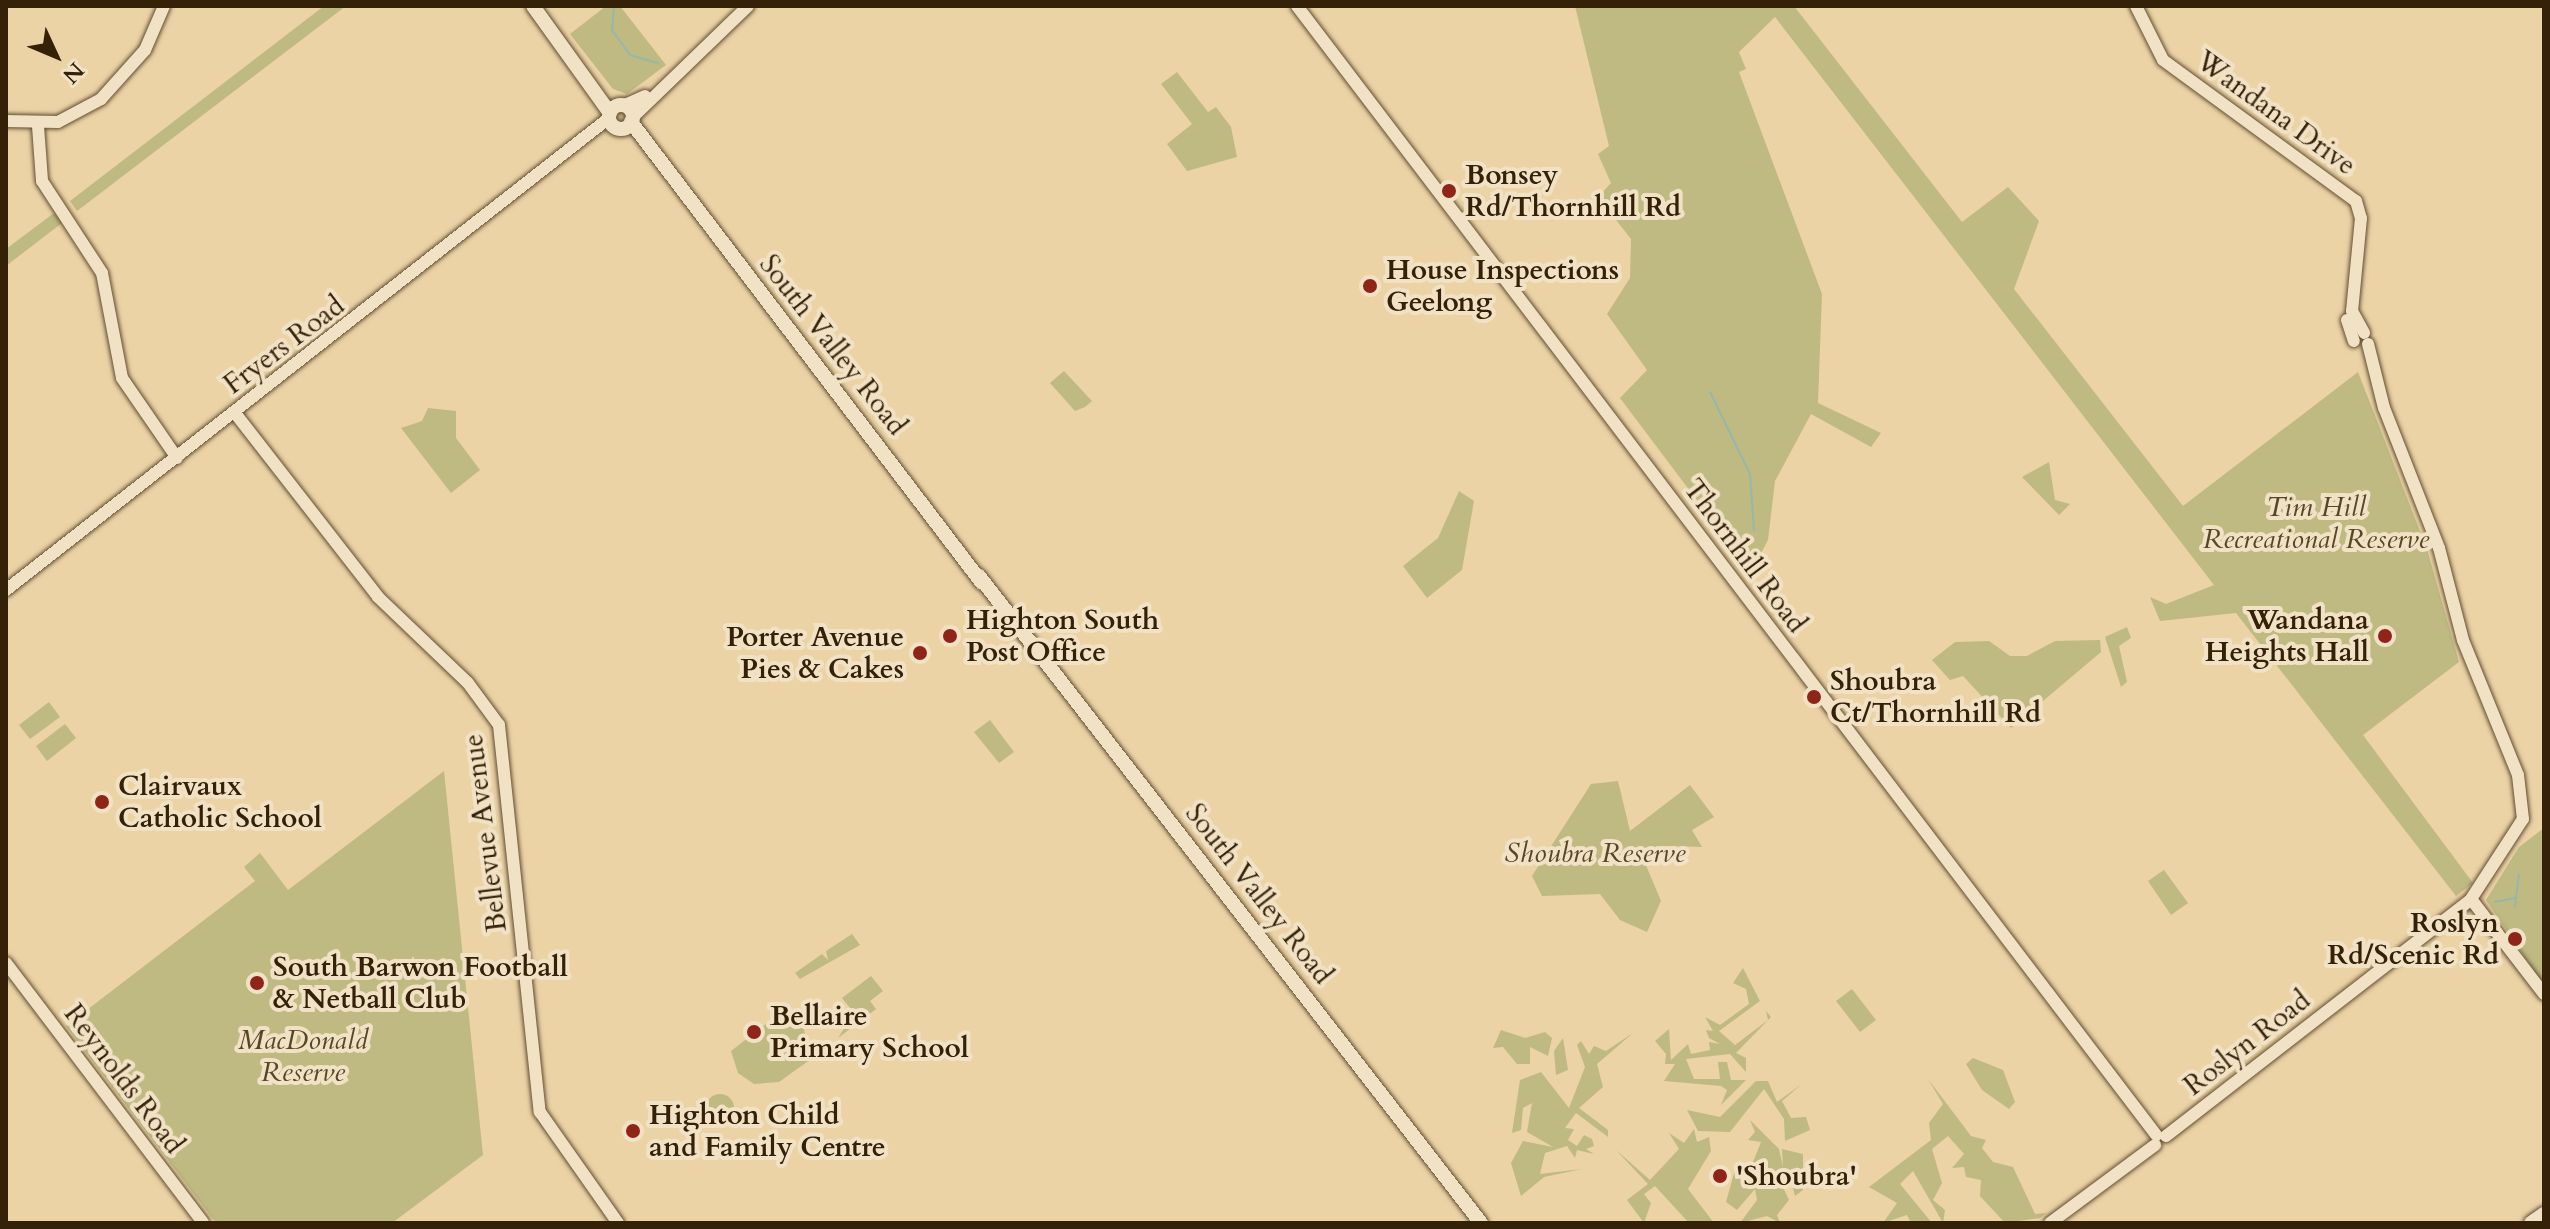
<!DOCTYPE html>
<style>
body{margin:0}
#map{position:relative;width:2550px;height:1229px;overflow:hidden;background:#ebd3a6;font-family:Cardo,serif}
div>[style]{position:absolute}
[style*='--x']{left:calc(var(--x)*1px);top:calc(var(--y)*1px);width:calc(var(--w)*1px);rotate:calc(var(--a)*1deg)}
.green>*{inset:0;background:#beba82}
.round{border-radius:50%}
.stream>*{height:2px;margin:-1px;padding:0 1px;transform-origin:1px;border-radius:1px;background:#98b7ab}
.roads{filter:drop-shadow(0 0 2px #624e30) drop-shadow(0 0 2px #624e30)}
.tertiary>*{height:12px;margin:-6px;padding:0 6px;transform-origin:6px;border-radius:6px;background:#f2e2c5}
.secondary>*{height:14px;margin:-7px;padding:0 7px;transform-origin:7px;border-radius:7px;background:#f2e2c5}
.secondary>.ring{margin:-7px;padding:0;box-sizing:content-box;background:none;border:14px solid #f2e2c5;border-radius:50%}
.dots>*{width:22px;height:22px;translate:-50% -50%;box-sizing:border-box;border:4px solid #f2e2c5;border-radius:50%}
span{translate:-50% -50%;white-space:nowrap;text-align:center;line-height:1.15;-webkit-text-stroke:8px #f2e2c5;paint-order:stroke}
.street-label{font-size:28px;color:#342108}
.poi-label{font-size:28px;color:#342108;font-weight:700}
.left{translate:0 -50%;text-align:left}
.right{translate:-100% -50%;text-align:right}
.park-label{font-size:28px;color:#564726;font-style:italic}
.frame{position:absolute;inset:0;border:8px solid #342108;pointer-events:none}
.north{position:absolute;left:16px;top:16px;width:80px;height:80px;-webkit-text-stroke:6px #f2e2c5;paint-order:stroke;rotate:134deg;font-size:22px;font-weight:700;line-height:32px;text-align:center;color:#342108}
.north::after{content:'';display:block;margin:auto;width:28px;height:36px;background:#342108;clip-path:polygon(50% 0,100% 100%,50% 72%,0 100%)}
</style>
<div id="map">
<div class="green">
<div style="clip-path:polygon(324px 6px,346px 6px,77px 211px,70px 201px)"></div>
<div style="clip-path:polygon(606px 6px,620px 6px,666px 65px,627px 94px,613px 89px,570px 34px)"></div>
<div style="clip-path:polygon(1575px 6px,1794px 6px,1962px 222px,2008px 187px,2039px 221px,2014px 289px,2183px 506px,2358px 372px,2427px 549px,2459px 662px,2363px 735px,2473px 883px,2456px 896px,2236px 613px,2160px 621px,2150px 597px,2166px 604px,2214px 585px,1775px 17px,1739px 52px,1746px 69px,1739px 72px,1822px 294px,1818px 403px,1881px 433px,1871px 447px,1811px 414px,1775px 481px,1768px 540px,1751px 572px,1620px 398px,1647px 370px,1607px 314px,1630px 278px,1631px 239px,1598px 197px,1611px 183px,1598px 154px,1609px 146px)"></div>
<div style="clip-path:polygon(1177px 72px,1208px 112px,1216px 107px,1231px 127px,1237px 157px,1187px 171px,1167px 144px,1192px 124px,1161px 84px)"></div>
<div style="clip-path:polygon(54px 213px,62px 223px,6px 266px,6px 249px)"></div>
<div style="clip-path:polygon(1064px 371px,1092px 401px,1085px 407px,1075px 411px,1050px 383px)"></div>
<div style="clip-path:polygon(428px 408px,456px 411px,456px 438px,480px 470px,451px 493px,401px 428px,422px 421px)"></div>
<div style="clip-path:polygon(2049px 462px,2055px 500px,2070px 504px,2059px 515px,2022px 477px)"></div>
<div style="clip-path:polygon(1459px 491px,1474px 501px,1462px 570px,1427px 598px,1403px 566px,1438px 538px)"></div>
<div style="clip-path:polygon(2127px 627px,2131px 638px,2119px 646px,2127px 682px,2121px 687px,2105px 637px)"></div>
<div style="clip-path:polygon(2100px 640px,2101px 652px,2011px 728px,1963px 676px,1950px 680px,1932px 660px,1955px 642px,1989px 641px,2010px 656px,2027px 656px,2055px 641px)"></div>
<div style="clip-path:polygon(49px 702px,60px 717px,30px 739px,19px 725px)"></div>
<div style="clip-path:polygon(990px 720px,1014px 752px,999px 763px,974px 732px)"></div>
<div style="clip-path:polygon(65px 724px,76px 738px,47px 761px,36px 746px)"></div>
<div style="clip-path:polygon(444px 771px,483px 1155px,392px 1223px,216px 1223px,66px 1026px,255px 881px,244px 867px,260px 853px,288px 890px)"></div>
<div style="clip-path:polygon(1618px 781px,1630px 831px,1690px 785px,1714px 817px,1692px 830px,1702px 847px,1668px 846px,1645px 863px,1661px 901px,1647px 932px,1620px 920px,1600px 894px,1542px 896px,1532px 876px,1591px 784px)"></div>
<div style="clip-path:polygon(2544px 828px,2544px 985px,2486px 900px,2519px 847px)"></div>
<div style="clip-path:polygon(2164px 870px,2188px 903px,2171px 915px,2148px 881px)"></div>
<div style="clip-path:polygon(852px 934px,860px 945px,800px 979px,795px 973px,822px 954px,828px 960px,826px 951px)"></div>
<div style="clip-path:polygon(1743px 968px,1760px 1001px,1719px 1031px,1735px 1045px,1768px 1020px,1766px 1011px,1771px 1017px,1736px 1053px,1746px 1058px,1746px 1072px,1730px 1054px,1686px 1059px,1694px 1079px,1720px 1079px,1718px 1062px,1727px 1062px,1731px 1080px,1746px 1080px,1721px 1105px,1727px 1090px,1721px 1086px,1664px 1081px,1675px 1064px,1665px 1064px,1666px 1054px,1655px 1041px,1669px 1029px,1671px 1060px,1688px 1044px,1691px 1054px,1710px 1050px,1709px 1042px,1720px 1044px,1709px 1038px,1706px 1030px,1713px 1031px,1705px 1017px,1720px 1025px,1749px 1004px,1746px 989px,1733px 983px)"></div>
<div style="clip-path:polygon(871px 976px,883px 991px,870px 1001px,876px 1009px,838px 1038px,854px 1013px,842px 998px)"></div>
<div style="clip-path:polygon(1852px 989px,1876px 1020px,1860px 1032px,1836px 1001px)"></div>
<div style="clip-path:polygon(779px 1014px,802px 1021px,811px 1059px,779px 1082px,754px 1084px,738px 1073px,731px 1051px)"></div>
<div style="clip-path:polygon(1501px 1030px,1525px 1038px,1545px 1032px,1552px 1038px,1548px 1056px,1530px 1047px,1530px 1064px,1517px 1064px,1503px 1047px,1493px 1048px)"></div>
<div style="clip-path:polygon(1633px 1033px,1597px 1064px,1603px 1087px,1579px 1108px,1608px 1130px,1608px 1137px,1576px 1113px,1565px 1128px,1574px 1129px,1568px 1140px,1577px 1146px,1584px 1135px,1592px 1139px,1594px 1146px,1586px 1149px,1594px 1154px,1577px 1150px,1575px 1158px,1567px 1146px,1545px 1153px,1540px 1174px,1582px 1169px,1544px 1177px,1521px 1196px,1511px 1163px,1523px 1141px,1553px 1147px,1527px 1132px,1532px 1103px,1523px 1108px,1521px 1130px,1512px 1133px,1520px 1080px,1541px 1072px,1569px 1108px,1585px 1067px,1577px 1045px,1581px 1041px,1589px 1054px,1594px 1046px,1606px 1051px)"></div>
<div style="clip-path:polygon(1563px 1038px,1568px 1070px,1556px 1075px,1554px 1051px)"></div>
<div style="clip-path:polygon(1973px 1058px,2003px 1070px,2015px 1102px,2009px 1109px,1982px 1090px,1966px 1064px)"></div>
<div style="clip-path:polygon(1928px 1079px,1971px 1136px,1986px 1140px,1982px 1148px,1993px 1162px,2013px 1167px,2035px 1214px,2046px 1213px,2040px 1218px,2005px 1223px,1980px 1196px,1981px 1180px,1966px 1177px,1964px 1167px,1952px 1168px,1964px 1154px,1948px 1136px,1932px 1149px,1942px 1183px,1933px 1200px,1945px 1210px,1943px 1223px,1913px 1171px,1900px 1184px,1932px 1223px,1911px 1223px,1907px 1215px,1883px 1223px,1897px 1203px,1869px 1187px,1931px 1140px,1929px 1123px,1943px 1104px)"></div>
<div style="clip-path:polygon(1756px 1081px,1768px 1081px,1777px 1102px,1802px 1084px,1782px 1101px,1791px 1118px,1806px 1117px,1810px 1130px,1785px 1141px,1784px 1119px,1764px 1089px,1730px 1132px,1698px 1131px,1687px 1110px,1720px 1117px)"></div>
<div class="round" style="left:706px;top:1094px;width:28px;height:28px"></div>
<div style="clip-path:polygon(1750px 1120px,1779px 1149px,1783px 1167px,1782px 1149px,1803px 1154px,1803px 1190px,1795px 1196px,1792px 1184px,1781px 1183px,1789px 1200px,1777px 1215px,1780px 1223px,1767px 1216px,1740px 1223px,1757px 1200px,1755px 1189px,1737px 1210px,1726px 1202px,1735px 1170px,1758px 1179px,1751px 1167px,1761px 1142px,1748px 1140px,1755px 1132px)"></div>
<div style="clip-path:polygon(1694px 1129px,1697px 1142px,1709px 1137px,1711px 1151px,1688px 1189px,1714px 1223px,1689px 1223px,1655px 1186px,1644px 1194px,1651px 1203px,1644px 1223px,1627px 1200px,1648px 1184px,1616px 1150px,1650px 1180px,1679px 1149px,1669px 1133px,1684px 1143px)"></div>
</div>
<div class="stream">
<div style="--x:614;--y:7;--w:23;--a:95"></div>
<div style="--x:612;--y:30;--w:31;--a:54"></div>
<div style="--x:630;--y:55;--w:29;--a:16"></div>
<div style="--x:1710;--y:392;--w:91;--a:64"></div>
<div style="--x:1750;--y:474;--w:56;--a:85.9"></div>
<div style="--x:2495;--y:902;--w:21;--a:-11"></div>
<div style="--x:2516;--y:898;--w:24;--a:-83"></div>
<div style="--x:2515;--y:907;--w:8;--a:-83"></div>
</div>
<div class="roads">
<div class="tertiary">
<div style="--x:1297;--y:6;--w:1419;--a:52.73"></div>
<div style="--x:2136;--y:6;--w:60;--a:63.4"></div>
<div style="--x:2163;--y:60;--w:239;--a:36.2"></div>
<div style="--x:2356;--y:201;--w:18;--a:74"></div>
<div style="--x:2361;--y:218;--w:93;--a:95.5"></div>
<div style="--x:2352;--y:311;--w:25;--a:61"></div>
<div style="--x:625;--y:105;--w:22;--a:-24"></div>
<div style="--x:633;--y:117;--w:160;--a:-44"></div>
<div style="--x:6;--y:121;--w:52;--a:1.1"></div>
<div style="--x:58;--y:122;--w:49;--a:-28.1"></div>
<div style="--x:101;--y:99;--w:66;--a:-48.1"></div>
<div style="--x:145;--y:50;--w:48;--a:-66.6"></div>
<div style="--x:38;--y:126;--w:55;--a:85.8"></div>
<div style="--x:42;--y:181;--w:110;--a:56.9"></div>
<div style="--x:102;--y:273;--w:107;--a:79.2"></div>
<div style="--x:122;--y:378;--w:97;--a:55.5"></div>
<div style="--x:2347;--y:320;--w:22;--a:72"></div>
<div style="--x:235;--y:413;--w:233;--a:52.1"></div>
<div style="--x:378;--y:597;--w:124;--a:43.7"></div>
<div style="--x:468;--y:683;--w:52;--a:53.6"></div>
<div style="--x:499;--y:725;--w:389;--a:84"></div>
<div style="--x:540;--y:1112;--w:136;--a:54.9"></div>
<div style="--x:6;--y:590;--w:766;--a:-38.05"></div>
<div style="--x:2471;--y:899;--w:120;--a:52.5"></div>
<div style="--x:6;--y:963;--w:326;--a:52.8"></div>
<div style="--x:2166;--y:1136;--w:386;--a:-37.8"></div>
<div style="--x:2471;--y:899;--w:95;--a:-57"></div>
<div style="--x:2523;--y:819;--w:44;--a:-96.5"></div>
<div style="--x:2518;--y:775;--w:146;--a:-112.2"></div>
<div style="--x:2463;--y:640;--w:95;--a:-104.6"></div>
<div style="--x:2439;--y:548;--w:150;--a:-111.4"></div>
<div style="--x:2384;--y:408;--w:66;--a:-104"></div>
<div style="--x:2050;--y:1223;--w:131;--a:-36.6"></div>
</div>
<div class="secondary">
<div style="--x:533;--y:6;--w:132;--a:54.3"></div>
<div class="ring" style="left:609px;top:105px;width:10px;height:10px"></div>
<div style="--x:631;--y:122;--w:579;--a:52.71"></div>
<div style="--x:979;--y:576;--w:819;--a:52.19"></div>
<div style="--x:2531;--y:1223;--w:16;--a:-35"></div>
</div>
</div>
<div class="dots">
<div style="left:1449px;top:191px;background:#8f2418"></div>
<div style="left:1370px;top:286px;background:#8f2418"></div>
<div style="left:950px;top:636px;background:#8f2418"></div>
<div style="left:2385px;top:636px;background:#8f2418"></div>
<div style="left:920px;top:653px;background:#8f2418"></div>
<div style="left:1814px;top:697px;background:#8f2418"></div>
<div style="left:102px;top:802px;background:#8f2418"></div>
<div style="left:2515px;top:939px;background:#8f2418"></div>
<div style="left:257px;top:983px;background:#8f2418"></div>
<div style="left:754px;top:1032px;background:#8f2418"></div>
<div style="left:633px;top:1131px;background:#8f2418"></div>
<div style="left:1720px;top:1176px;background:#8f2418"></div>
</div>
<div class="street-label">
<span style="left:2276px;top:113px;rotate:36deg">Wandana Drive</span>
<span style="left:284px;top:345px;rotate:-37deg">Fryers Road</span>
<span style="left:833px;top:345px;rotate:52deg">South Valley Road</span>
<span style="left:1745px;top:556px;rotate:53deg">Thornhill Road</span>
<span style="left:485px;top:833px;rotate:-97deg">Bellevue Avenue</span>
<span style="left:1259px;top:894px;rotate:52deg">South Valley Road</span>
<span style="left:2247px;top:1043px;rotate:-38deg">Roslyn Road</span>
<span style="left:124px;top:1079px;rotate:53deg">Reynolds Road</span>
</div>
<div class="poi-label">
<span class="left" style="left:1465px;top:191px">Bonsey<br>Rd/Thornhill Rd</span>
<span class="left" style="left:1386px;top:286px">House Inspections<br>Geelong</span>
<span class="left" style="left:966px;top:636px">Highton South<br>Post Office</span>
<span class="right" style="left:2369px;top:636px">Wandana<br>Heights Hall</span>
<span class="right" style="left:904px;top:653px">Porter Avenue<br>Pies &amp; Cakes</span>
<span class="left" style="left:1830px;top:697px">Shoubra<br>Ct/Thornhill Rd</span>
<span class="left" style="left:118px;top:802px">Clairvaux<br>Catholic School</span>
<span class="right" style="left:2499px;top:939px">Roslyn<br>Rd/Scenic Rd</span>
<span class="left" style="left:273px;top:983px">South Barwon Football<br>&amp; Netball Club</span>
<span class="left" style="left:770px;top:1032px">Bellaire<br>Primary School</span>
<span class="left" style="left:649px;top:1131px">Highton Child<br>and Family Centre</span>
<span class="left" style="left:1736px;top:1176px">'Shoubra'</span>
</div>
<div class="park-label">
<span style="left:2316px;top:523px">Tim Hill<br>Recreational Reserve</span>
<span style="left:1595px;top:853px">Shoubra Reserve</span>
<span style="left:303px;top:1056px">MacDonald<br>Reserve</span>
</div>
<div class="frame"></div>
<div class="north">N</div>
</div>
